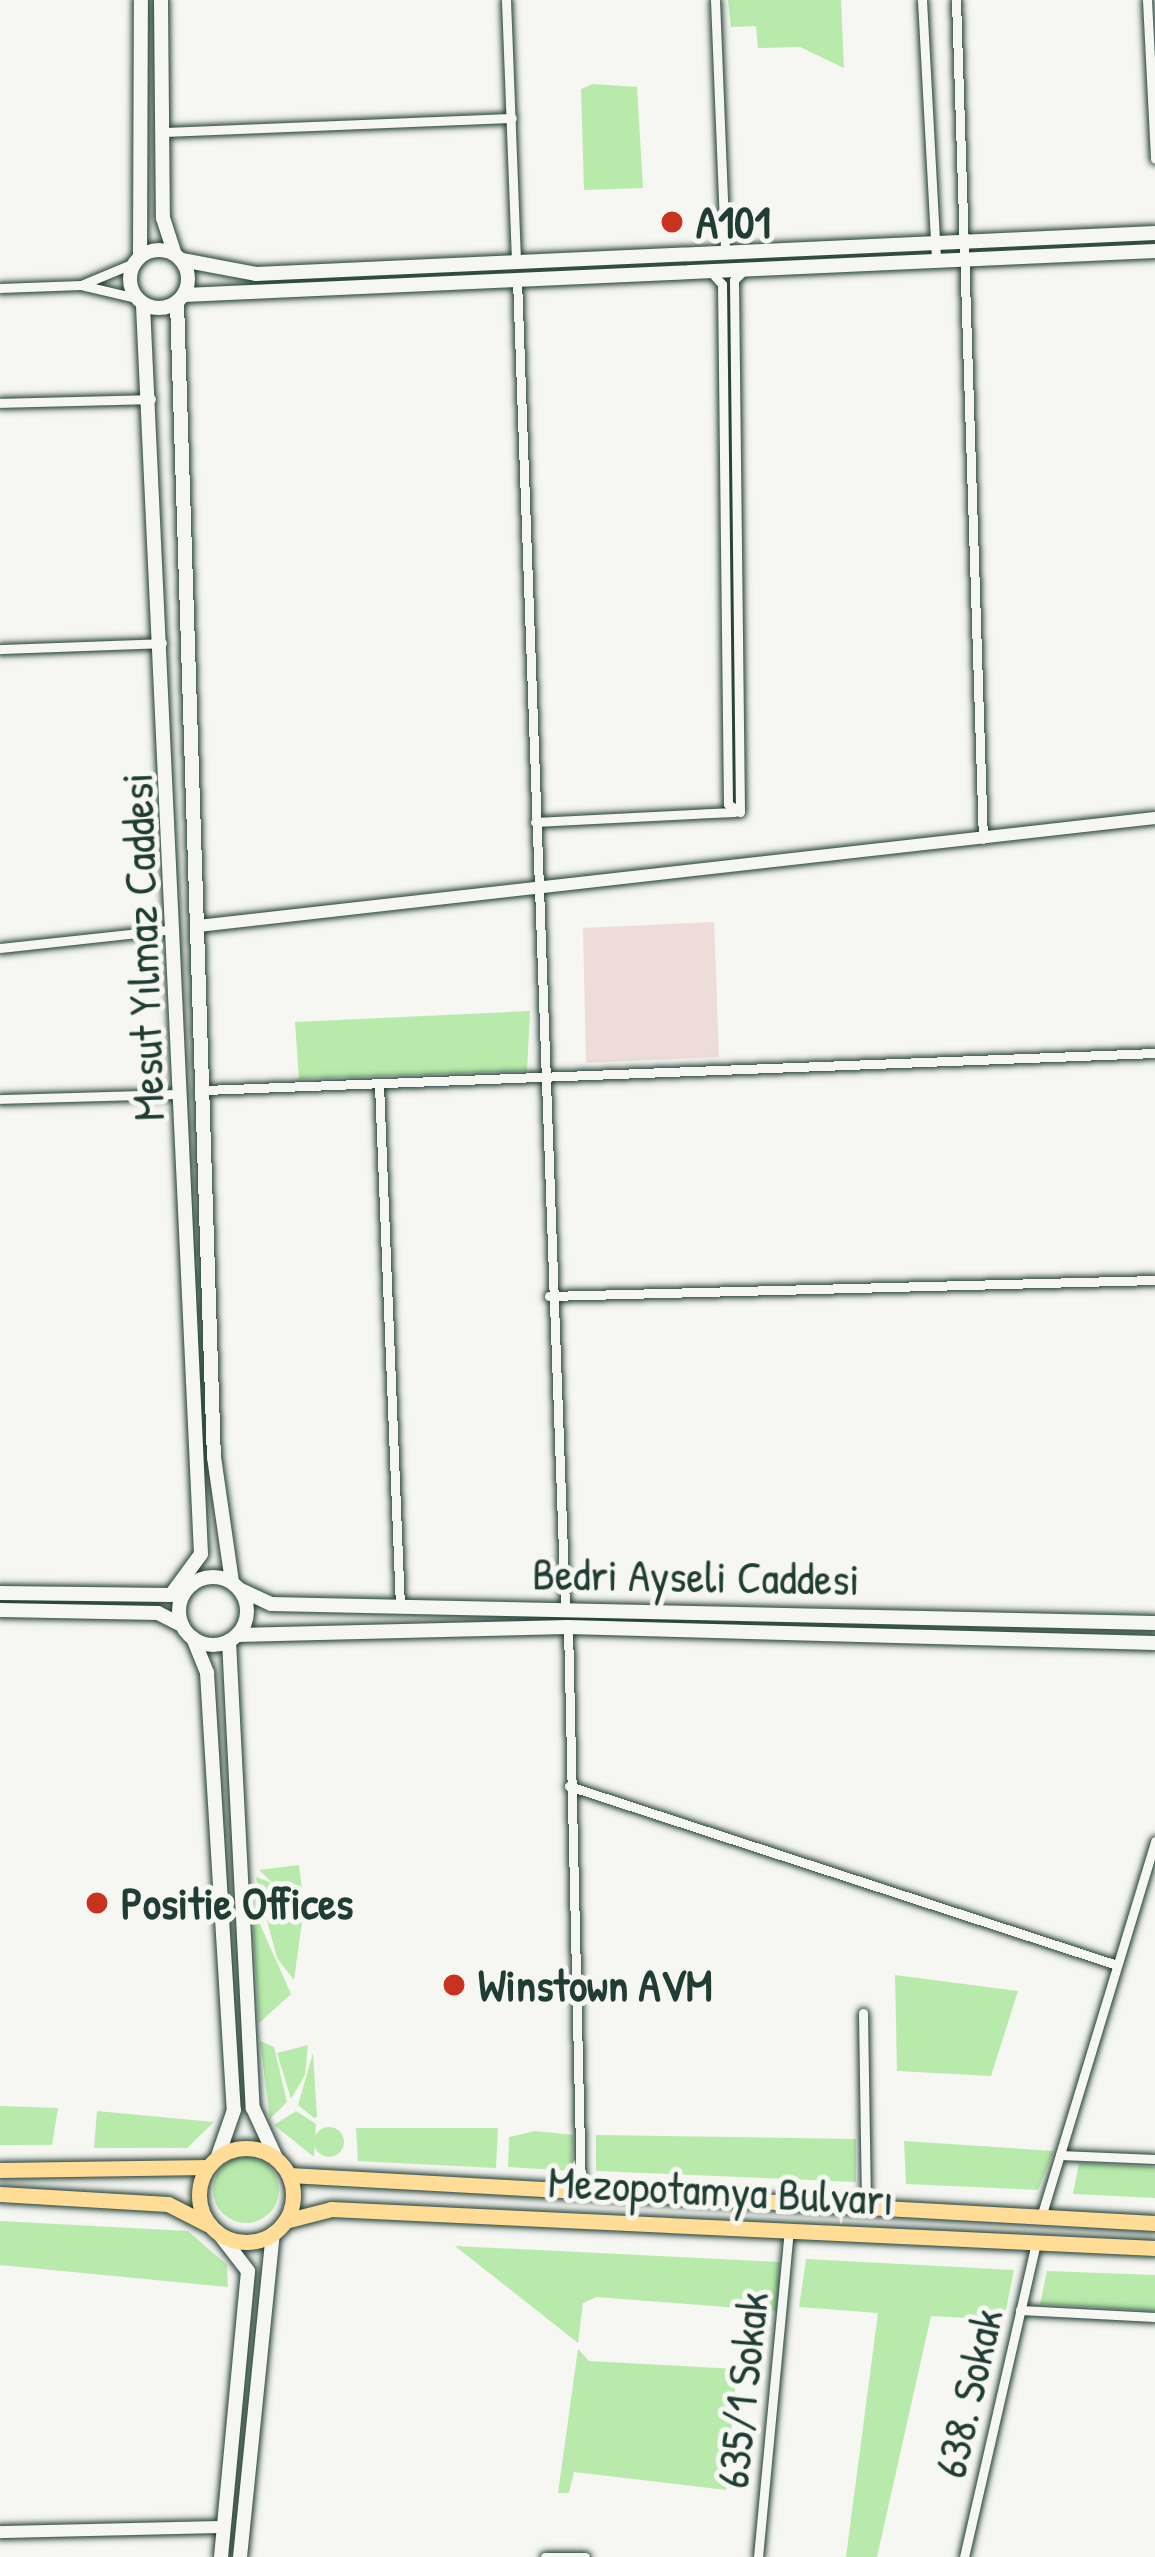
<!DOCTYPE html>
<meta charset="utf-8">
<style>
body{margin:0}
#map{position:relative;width:1155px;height:2557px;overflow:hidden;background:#f6f6f2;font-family:"Patrick Hand",sans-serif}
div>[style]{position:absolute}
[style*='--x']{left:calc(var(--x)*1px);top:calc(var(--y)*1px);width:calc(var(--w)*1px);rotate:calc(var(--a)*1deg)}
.built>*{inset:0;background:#eedcd9}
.green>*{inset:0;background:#b8ebab}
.round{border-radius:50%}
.roads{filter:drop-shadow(0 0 3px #1f3d34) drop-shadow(0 0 3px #1f3d34)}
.minor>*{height:9px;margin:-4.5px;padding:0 4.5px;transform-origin:4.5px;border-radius:4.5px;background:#f6f6f2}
.tertiary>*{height:12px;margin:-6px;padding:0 6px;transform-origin:6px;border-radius:6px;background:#f6f6f2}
.secondary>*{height:14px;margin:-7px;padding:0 7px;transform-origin:7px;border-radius:7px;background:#f6f6f2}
.secondary>.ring{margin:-7px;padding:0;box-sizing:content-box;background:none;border:14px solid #f6f6f2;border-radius:50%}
.primary>*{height:15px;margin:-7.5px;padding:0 7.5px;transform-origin:7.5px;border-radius:7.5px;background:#ffdd96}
.primary>.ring{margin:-7.5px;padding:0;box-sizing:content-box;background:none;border:15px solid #ffdd96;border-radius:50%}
.dots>*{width:33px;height:33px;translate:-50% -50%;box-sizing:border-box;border:6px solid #f6f6f2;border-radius:50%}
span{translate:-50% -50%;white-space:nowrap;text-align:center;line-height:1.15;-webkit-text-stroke:10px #f6f6f2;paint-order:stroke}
.poi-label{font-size:45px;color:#1f3d34;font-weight:700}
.left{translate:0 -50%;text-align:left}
.street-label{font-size:45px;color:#1f3d34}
</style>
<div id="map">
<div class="built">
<div style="clip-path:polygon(714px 922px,719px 1057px,586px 1063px,583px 928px)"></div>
</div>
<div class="green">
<div style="clip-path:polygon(728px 0,841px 0,844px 68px,800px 47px,758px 48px,756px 26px,731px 27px)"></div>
<div style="clip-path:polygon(593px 84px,637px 87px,643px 188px,584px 190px,581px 89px)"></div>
<div style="clip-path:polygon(530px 1011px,527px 1071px,299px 1079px,295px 1022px)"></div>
<div style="clip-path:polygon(299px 1865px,304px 1907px,301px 1910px,259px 1870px)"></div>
<div style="clip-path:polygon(256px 1877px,277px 1885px,295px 1911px,262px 1914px)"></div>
<div style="clip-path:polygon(267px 1920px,302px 1922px,294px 1980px,277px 1958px)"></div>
<div style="clip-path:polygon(259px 1922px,291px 1994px,259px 2023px,253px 1925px)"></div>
<div style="clip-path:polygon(895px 1975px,1018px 1991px,991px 2076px,897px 2071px)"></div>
<div style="clip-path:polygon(260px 2041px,274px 2047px,287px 2102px,270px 2119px)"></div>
<div style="clip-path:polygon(308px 2045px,305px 2075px,291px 2099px,277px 2053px)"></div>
<div style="clip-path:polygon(313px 2053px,317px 2117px,314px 2118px,298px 2105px)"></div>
<div style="clip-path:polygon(0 2106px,58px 2108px,52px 2145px,0 2145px)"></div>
<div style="clip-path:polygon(97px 2111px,214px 2122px,187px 2148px,94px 2148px)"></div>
<div style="clip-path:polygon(296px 2111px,316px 2124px,314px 2157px,274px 2125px)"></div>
<div class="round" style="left:314px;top:2127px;width:30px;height:30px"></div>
<div style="clip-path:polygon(356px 2128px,498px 2128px,496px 2168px,358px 2161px)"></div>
<div style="clip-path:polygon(535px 2131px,573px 2135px,572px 2171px,508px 2167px,509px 2137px)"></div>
<div style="clip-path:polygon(596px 2135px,856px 2139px,856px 2182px,596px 2171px)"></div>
<div style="clip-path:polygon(904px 2141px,1054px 2151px,1038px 2190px,906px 2184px)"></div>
<div class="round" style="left:213px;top:2157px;width:66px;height:66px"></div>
<div style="clip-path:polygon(1079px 2163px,1155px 2167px,1155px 2198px,1073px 2194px)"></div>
<div style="clip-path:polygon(0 2221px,188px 2231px,227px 2265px,228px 2287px,0 2265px)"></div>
<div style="clip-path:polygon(455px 2246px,780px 2262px,778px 2311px,597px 2297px,583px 2303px,578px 2343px)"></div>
<div style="clip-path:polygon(806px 2259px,1014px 2270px,1004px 2320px,931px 2316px,877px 2557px,846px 2557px,878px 2313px,799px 2307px)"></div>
<div style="clip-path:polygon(1047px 2271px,1155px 2275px,1155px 2311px,1040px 2304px)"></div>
<div style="clip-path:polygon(578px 2349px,589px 2361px,737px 2369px,726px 2490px,574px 2472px,569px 2493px,558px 2493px)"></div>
</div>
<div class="roads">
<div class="minor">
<div style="--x:506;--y:0;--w:262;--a:87.8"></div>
<div style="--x:715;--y:0;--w:254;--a:87.7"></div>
<div style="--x:922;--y:0;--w:260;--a:86.9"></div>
<div style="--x:956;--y:0;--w:839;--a:88.16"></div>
<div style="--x:1147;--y:0;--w:159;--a:87.1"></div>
<div style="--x:163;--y:132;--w:349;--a:-2.3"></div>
<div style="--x:134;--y:263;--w:57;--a:157.5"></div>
<div style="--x:81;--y:285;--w:57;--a:13.3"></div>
<div style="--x:712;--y:273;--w:15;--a:48"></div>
<div style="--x:722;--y:284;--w:520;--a:89.34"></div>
<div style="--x:728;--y:804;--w:14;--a:34"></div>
<div style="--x:740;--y:812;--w:532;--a:-90.65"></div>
<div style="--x:734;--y:280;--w:11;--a:-45"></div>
<div style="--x:517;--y:279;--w:1331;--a:87.93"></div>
<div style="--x:0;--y:288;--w:81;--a:-2.1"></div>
<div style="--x:0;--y:403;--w:151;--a:-1.5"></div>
<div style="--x:0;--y:649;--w:162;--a:-2.1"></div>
<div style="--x:535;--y:822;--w:200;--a:-2.9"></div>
<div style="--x:0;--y:948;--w:175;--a:-6.2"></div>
<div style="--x:379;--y:1084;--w:522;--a:87.7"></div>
<div style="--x:205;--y:1090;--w:951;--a:-2.23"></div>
<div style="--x:0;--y:1099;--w:181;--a:-1.6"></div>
<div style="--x:549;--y:1296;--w:606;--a:-1.51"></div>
<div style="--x:568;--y:1627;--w:564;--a:88.68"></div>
<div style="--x:569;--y:1786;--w:576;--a:18.09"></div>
<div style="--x:863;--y:2013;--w:196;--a:89.1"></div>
<div style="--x:1060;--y:2155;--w:95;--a:2.4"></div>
<div style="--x:1041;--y:2217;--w:393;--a:-73.1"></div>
<div style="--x:1020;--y:2310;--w:135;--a:3"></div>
<div style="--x:545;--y:2557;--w:40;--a:0"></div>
<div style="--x:758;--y:2557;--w:329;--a:-84.6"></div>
<div style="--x:964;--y:2557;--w:322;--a:-77.1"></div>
</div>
<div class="tertiary">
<div style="--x:198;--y:926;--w:963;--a:-6.44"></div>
<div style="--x:0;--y:2532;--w:224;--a:-1.3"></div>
</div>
<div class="secondary">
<div style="--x:161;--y:0;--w:218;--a:89.5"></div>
<div style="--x:163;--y:218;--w:38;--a:72"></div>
<div class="ring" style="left:130px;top:250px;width:44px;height:44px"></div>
<div style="--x:140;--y:256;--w:256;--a:-89.8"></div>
<div style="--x:182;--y:260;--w:75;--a:10.7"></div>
<div style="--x:256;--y:274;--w:900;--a:-2.61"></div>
<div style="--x:184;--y:295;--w:972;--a:-2.59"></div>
<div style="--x:177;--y:302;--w:1156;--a:88.17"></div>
<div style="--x:214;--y:1457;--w:126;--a:81.8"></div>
<div class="ring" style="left:179px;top:1577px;width:54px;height:54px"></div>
<div style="--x:239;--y:1589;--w:35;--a:25"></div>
<div style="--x:271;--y:1604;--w:884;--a:1.23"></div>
<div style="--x:0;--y:1593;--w:171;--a:0.7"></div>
<div style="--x:171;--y:1595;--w:51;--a:-53.8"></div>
<div style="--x:201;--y:1554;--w:1251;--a:-92.66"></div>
<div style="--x:0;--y:1610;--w:158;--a:1.1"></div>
<div style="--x:158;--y:1613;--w:27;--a:27"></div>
<div style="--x:237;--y:1635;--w:331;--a:-1.4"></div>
<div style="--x:568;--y:1627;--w:587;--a:1.56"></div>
<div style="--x:193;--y:1638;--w:38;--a:68"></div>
<div style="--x:207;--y:1673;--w:438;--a:86.5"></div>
<div style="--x:234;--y:2110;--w:49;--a:109.2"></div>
<div style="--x:229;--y:1641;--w:468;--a:87.1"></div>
<div style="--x:253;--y:2108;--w:55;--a:65.3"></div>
<div style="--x:221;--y:2557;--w:287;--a:-84.6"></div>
<div style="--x:248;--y:2271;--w:44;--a:-127.6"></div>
<div style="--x:240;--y:2557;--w:325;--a:-84.2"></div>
</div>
<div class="primary">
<div class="ring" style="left:199px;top:2148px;width:79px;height:79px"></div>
<div style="--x:0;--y:2170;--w:207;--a:-0.8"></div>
<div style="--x:289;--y:2175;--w:867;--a:3.17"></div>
<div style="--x:0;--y:2194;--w:168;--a:3.4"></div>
<div style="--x:168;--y:2204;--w:44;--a:27.1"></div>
<div style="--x:285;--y:2221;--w:48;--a:-14.6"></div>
<div style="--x:331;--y:2209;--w:825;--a:2.71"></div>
</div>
</div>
<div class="dots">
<div style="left:672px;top:222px;background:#c8321e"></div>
<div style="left:97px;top:1903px;background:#c8321e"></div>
<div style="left:454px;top:1985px;background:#c8321e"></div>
</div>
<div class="poi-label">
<span class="left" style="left:696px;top:222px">A101</span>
<span class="left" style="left:121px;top:1903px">Positie Offices</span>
<span class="left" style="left:478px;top:1985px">Winstown AVM</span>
</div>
<div class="street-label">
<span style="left:142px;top:947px;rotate:-92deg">Mesut Yılmaz Caddesi</span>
<span style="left:696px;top:1576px;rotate:1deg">Bedri Ayseli Caddesi</span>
<span style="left:721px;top:2190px;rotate:3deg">Mezopotamya Bulvarı</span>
<span style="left:742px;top:2390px;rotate:-84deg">635/1 Sokak</span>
<span style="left:968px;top:2393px;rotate:-77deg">638. Sokak</span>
</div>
</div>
